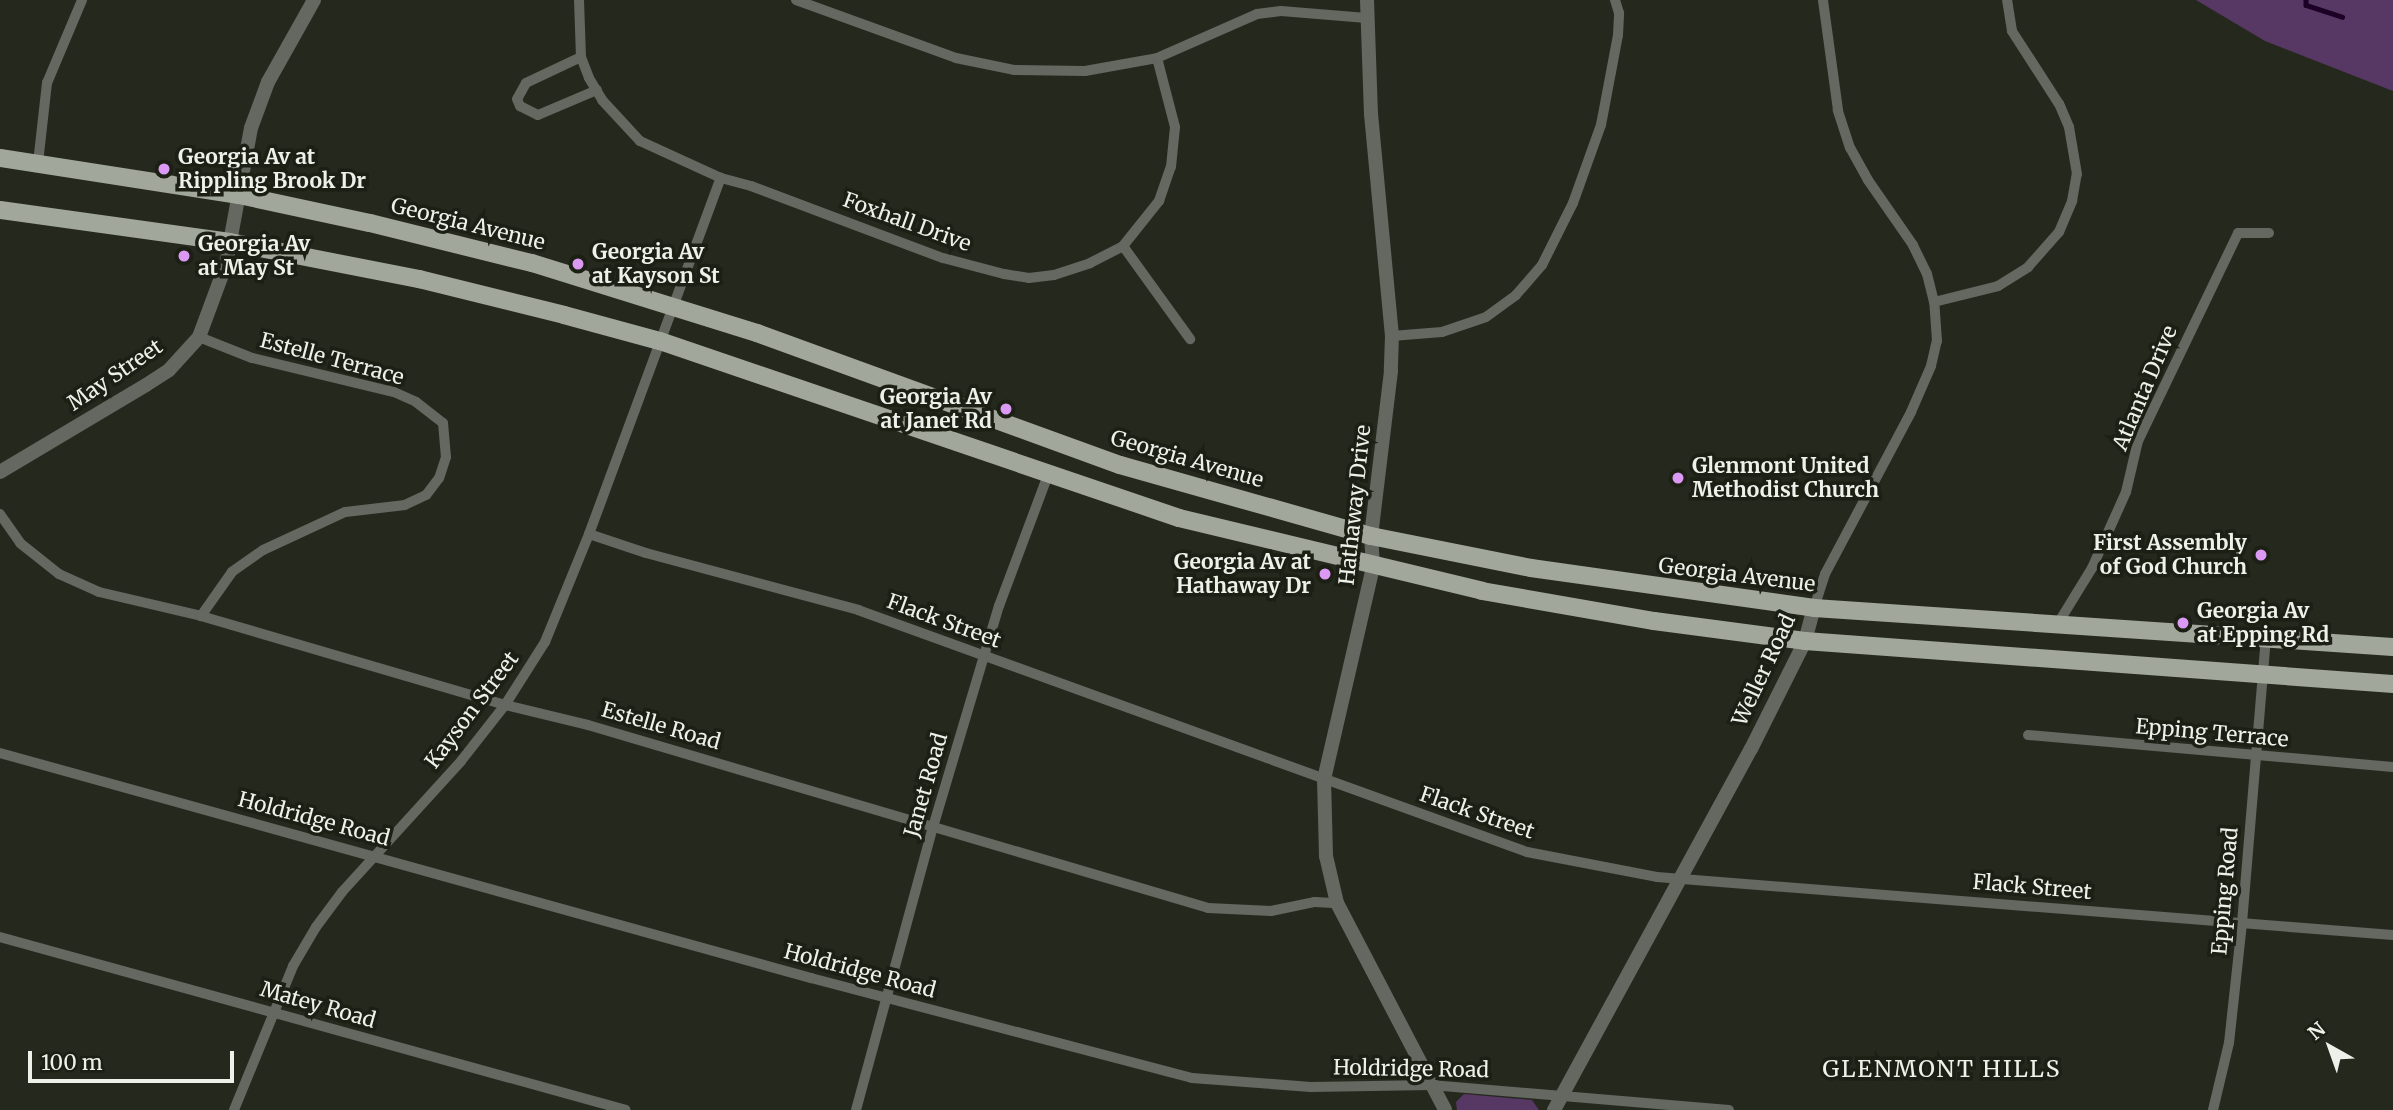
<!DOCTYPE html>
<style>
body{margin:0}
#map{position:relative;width:2393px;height:1110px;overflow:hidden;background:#25291d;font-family:Merriweather,serif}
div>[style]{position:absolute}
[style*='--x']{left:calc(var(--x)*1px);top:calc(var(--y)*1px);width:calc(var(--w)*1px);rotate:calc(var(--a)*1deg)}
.green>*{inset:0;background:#573763}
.stream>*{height:4.5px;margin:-2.25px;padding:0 2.25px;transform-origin:2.25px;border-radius:2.25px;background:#1c0026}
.minor>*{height:10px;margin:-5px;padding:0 5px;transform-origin:5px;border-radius:5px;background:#656761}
.tertiary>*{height:14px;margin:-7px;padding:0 7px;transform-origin:7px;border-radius:7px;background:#656761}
.primary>*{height:18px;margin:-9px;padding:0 9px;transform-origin:9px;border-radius:9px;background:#a2a79b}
.dots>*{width:19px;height:19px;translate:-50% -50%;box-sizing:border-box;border:4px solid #1b1f14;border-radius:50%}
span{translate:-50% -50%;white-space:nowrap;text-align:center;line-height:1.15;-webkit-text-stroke:7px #1b1f14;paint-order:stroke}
.poi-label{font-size:21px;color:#eef1ea;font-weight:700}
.left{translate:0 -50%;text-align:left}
.right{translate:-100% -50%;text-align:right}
.street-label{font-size:21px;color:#eef1ea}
.neighbourhood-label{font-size:23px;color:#eef1ea;letter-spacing:2px}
.north{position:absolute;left:2295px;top:1012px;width:70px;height:70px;-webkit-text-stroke:5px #1b1f14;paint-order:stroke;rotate:320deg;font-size:19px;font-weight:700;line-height:28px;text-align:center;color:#eef1ea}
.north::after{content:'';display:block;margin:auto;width:24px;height:32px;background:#eef1ea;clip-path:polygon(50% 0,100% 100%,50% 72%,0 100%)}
.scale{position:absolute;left:28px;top:1051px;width:206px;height:32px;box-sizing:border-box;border:4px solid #eef1ea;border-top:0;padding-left:9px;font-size:21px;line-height:24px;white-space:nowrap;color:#eef1ea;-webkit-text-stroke:5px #1b1f14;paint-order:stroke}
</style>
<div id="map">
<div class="green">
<div style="clip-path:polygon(2196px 0,2393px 0,2393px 91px,2265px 41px)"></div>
<div style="clip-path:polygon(1464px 1094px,1532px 1100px,1539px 1110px,1457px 1110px,1456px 1102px)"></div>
</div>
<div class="stream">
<div style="--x:2306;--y:0;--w:5;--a:90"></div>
<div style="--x:2306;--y:5;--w:38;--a:18"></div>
</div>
<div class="minor">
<div style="--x:579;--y:0;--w:57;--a:88"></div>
<div style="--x:581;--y:57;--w:22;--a:69"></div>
<div style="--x:589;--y:78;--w:26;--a:59"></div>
<div style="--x:602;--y:100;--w:56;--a:47.2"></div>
<div style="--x:640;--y:141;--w:89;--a:24.6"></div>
<div style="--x:721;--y:178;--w:31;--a:15"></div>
<div style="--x:751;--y:186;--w:205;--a:20.6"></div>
<div style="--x:943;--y:258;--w:63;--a:14.7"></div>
<div style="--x:1004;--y:274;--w:25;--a:9"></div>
<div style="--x:1029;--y:278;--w:25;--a:-7"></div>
<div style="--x:1054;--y:275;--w:38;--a:-18"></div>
<div style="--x:1090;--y:263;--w:37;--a:-27"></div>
<div style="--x:1123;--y:246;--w:58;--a:-51.3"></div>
<div style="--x:1159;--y:201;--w:36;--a:-71"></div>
<div style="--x:1171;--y:167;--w:40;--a:-84.3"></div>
<div style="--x:1175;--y:127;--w:71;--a:-104.6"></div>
<div style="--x:796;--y:0;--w:170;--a:19.9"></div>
<div style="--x:956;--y:58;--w:59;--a:11.7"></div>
<div style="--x:1014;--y:70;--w:71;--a:0.8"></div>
<div style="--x:1085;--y:71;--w:73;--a:-10.2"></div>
<div style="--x:1157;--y:58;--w:109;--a:-23.7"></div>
<div style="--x:1257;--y:14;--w:24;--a:-7"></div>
<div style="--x:1281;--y:11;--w:86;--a:4.7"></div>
<div style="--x:581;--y:57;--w:61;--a:154.7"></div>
<div style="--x:526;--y:83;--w:18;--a:119"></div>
<div style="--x:517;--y:99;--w:8;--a:67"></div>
<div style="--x:520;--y:106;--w:20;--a:27"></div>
<div style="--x:538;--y:115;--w:64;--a:-23"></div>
<div style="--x:38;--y:163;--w:81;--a:-83.6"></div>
<div style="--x:47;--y:83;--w:90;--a:-67.1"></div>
<div style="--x:1123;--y:246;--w:115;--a:54.2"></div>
<div style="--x:1934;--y:302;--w:66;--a:-14"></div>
<div style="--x:1998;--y:286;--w:36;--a:-32"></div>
<div style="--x:2028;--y:267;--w:47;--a:-48.5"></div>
<div style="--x:2059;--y:232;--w:34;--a:-67"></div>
<div style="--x:2072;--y:201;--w:27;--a:-80"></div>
<div style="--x:2077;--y:174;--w:48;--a:-99.7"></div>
<div style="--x:2069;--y:127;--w:25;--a:-113"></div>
<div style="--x:2059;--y:104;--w:87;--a:-122.8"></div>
<div style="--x:2012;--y:31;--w:31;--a:-99"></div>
<div style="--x:1392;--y:336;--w:50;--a:-4.6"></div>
<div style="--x:1442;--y:332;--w:46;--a:-18.8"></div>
<div style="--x:1486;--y:317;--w:37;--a:-36"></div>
<div style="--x:1516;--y:295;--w:40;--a:-49"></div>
<div style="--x:1542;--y:265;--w:69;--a:-63.4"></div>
<div style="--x:1573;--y:203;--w:83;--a:-70.3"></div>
<div style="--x:1601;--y:125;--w:92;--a:-79.3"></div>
<div style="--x:1618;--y:35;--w:22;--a:-87"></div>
<div style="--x:1619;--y:13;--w:14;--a:-107"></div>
<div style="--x:199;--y:337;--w:57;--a:21.6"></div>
<div style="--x:252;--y:358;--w:146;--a:13.5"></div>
<div style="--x:394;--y:392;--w:24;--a:24"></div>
<div style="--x:416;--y:402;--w:34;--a:38"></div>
<div style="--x:443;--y:423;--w:34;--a:85"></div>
<div style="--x:446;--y:457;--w:22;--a:108"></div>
<div style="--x:439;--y:478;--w:21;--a:127"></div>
<div style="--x:426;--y:495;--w:23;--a:155"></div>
<div style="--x:405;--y:505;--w:60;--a:173.3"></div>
<div style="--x:345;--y:512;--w:90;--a:155.1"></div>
<div style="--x:263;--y:550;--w:38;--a:145"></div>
<div style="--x:232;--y:572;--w:54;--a:125.2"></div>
<div style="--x:0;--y:514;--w:35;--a:55"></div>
<div style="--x:20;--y:543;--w:50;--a:38.5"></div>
<div style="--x:59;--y:574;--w:44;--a:24.2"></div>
<div style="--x:99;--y:592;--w:105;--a:13.2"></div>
<div style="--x:201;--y:616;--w:317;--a:16.3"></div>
<div style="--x:505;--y:705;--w:85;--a:13.5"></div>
<div style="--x:588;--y:725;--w:646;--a:16.44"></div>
<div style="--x:1208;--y:908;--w:63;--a:2.7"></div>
<div style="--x:1271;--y:911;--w:45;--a:-11.6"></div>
<div style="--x:1315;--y:902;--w:22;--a:3"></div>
<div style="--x:589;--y:534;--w:60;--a:18.4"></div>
<div style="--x:646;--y:553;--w:220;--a:15"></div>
<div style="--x:858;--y:610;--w:711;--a:19.89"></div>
<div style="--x:1527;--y:852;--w:132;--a:10.9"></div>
<div style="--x:1657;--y:877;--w:738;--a:4.51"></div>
<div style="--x:1814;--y:608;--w:36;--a:-72"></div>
<div style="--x:1825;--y:574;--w:183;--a:-62"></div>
<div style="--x:1911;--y:412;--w:50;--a:-66.5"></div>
<div style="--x:1931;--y:366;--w:26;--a:-77"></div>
<div style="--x:1937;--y:341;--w:39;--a:-94"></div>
<div style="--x:1934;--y:302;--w:29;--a:-104"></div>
<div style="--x:1927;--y:274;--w:32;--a:-116"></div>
<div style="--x:1913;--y:245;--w:79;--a:-124.7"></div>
<div style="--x:1868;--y:180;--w:37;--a:-119"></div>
<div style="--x:1850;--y:148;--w:40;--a:-108"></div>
<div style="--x:1838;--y:110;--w:111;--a:-97.8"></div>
<div style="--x:2057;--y:625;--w:67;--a:-58.4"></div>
<div style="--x:2092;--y:568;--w:83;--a:-65.9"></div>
<div style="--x:2126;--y:492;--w:52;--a:-76.8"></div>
<div style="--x:2138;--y:441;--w:231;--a:-64.3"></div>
<div style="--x:2238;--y:233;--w:31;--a:0"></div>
<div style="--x:2028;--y:735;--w:366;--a:5"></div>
<div style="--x:0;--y:753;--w:842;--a:15.51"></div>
<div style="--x:811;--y:978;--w:394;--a:14.7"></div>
<div style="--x:1192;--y:1078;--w:119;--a:4.3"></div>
<div style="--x:1311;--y:1087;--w:120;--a:-1"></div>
<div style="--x:1431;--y:1085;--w:299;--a:4.8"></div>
<div style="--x:0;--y:937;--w:649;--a:15.45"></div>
<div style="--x:234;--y:1110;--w:156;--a:-67.7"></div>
<div style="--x:293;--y:966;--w:45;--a:-59.5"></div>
<div style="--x:316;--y:927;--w:44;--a:-53.4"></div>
<div style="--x:342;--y:892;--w:177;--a:-47.7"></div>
<div style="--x:461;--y:761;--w:71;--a:-51.8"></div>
<div style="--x:505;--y:705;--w:75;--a:-57.6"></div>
<div style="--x:545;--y:642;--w:117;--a:-67.8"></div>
<div style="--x:589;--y:534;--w:380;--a:-69.7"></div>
<div style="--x:856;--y:1110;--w:293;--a:-74.8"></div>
<div style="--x:933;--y:827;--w:231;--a:-73.4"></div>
<div style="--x:999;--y:606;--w:140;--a:-69.5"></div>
<div style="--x:2213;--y:1110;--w:69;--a:-76.6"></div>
<div style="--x:2229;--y:1043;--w:121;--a:-83.8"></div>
<div style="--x:2242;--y:923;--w:286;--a:-85.2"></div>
</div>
<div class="tertiary">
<div style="--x:1367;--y:0;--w:114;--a:88"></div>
<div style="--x:1371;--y:114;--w:223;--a:84.6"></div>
<div style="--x:1392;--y:336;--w:35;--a:92"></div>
<div style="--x:1391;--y:371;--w:166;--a:96.9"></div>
<div style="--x:1371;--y:536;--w:31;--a:86"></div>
<div style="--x:1373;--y:567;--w:218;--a:103"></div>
<div style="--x:1324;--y:779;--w:77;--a:88.5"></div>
<div style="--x:1326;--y:856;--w:48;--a:76.8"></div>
<div style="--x:1337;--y:903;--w:233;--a:62.4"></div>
<div style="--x:0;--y:472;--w:170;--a:-30.8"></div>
<div style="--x:146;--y:385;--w:27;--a:-33"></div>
<div style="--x:169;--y:370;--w:45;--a:-47.7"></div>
<div style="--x:199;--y:337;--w:78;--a:-69.7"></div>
<div style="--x:226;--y:264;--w:138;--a:-79.6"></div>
<div style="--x:251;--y:128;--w:49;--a:-69.7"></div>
<div style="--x:268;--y:82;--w:94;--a:-60.7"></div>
<div style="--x:1554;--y:1110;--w:411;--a:-61.4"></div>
<div style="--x:1751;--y:749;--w:121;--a:-63.4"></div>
<div style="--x:1805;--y:641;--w:34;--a:-75"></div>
</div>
<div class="primary">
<div style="--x:0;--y:158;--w:242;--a:8.8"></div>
<div style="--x:239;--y:195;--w:134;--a:12.1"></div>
<div style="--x:370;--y:223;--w:167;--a:13.9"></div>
<div style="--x:532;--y:263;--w:236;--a:17.3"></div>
<div style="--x:757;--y:333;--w:386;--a:20"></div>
<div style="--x:1120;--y:465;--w:261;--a:15.8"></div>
<div style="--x:1371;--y:536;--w:163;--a:11.3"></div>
<div style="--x:1531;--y:568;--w:286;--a:8"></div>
<div style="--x:1814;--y:608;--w:580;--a:3.85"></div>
<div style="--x:0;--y:210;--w:232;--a:7.9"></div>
<div style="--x:230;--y:242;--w:193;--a:11.1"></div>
<div style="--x:419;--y:279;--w:149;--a:13.9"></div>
<div style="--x:564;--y:315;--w:99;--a:15.2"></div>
<div style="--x:660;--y:341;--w:548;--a:18.83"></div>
<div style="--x:1179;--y:518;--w:312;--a:13.5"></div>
<div style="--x:1482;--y:591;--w:175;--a:9.9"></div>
<div style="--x:1654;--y:621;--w:152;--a:7.5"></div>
<div style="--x:1805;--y:641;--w:590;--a:4.18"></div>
</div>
<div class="dots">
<div style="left:164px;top:169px;background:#dc99f4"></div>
<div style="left:184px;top:256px;background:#dc99f4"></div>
<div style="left:578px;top:264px;background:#dc99f4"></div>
<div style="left:1006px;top:409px;background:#dc99f4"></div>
<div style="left:1678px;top:478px;background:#dc99f4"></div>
<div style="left:2261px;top:555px;background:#dc99f4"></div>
<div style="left:1325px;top:574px;background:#dc99f4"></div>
<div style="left:2183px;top:623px;background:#dc99f4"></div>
</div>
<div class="poi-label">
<span class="left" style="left:178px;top:169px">Georgia Av at<br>Rippling Brook Dr</span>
<span class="left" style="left:198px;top:256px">Georgia Av<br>at May St</span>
<span class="left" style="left:592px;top:264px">Georgia Av<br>at Kayson St</span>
<span class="right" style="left:992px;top:409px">Georgia Av<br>at Janet Rd</span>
<span class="left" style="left:1692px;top:478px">Glenmont United<br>Methodist Church</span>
<span class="right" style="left:2247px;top:555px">First Assembly<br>of God Church</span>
<span class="right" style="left:1311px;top:574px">Georgia Av at<br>Hathaway Dr</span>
<span class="left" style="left:2197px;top:623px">Georgia Av<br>at Epping Rd</span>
</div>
<div class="street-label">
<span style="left:907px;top:222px;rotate:20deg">Foxhall Drive</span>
<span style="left:468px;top:224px;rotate:14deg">Georgia Avenue</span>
<span style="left:332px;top:359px;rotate:15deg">Estelle Terrace</span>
<span style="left:115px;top:375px;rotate:-34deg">May Street</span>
<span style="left:2145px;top:388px;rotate:-67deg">Atlanta Drive</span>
<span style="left:1187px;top:459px;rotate:16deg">Georgia Avenue</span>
<span style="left:1355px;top:505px;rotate:-84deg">Hathaway Drive</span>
<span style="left:1737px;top:575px;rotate:7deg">Georgia Avenue</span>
<span style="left:944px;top:621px;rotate:20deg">Flack Street</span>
<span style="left:1764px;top:670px;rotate:-65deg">Weller Road</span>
<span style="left:472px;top:710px;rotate:-53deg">Kayson Street</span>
<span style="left:661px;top:726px;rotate:16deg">Estelle Road</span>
<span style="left:2212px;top:733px;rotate:5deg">Epping Terrace</span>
<span style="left:926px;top:785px;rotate:-74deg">Janet Road</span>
<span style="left:1477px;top:813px;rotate:19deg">Flack Street</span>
<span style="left:314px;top:819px;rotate:15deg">Holdridge Road</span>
<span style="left:2032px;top:887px;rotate:5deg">Flack Street</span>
<span style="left:2225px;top:891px;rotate:-85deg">Epping Road</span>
<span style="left:860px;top:971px;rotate:15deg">Holdridge Road</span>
<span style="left:318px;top:1005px;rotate:16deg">Matey Road</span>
<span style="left:1411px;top:1069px;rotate:1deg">Holdridge Road</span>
</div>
<div class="neighbourhood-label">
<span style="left:1942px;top:1069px">GLENMONT HILLS</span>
</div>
<div class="north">N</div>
<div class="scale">100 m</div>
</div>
